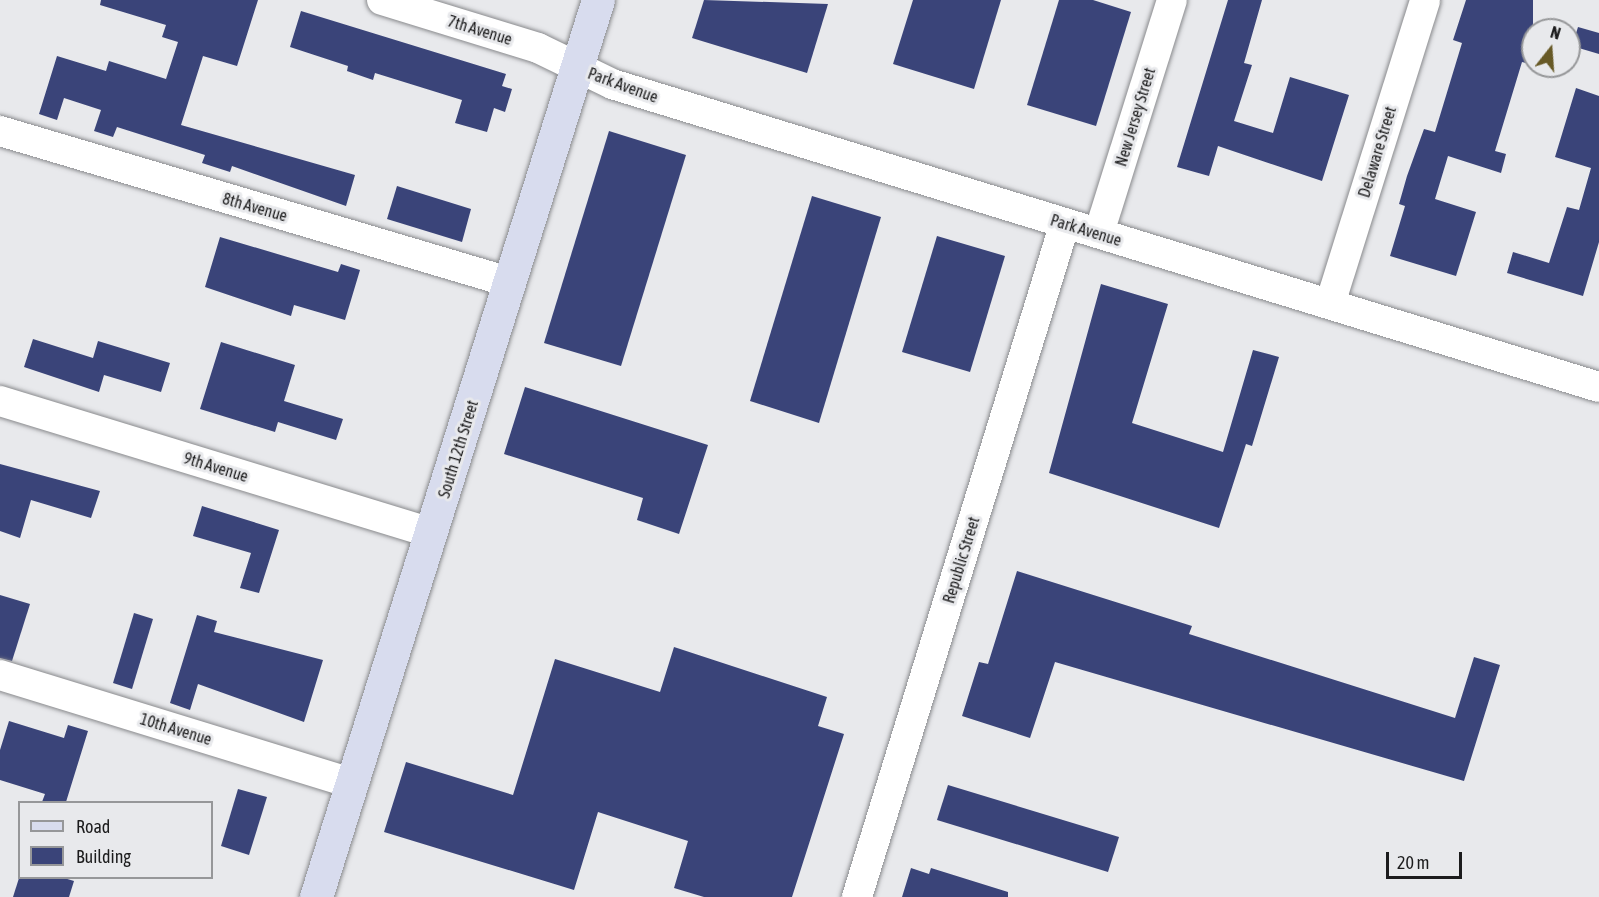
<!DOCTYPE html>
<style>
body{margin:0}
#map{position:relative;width:1599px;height:897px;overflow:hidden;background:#e8e9ec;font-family:"Asap Condensed",sans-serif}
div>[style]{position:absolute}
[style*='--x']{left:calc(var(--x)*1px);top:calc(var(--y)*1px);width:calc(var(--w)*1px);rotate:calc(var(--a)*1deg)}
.building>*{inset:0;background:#3a4479}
.roads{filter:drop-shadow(0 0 2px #898a8d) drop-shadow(0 0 2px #898a8d)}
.street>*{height:30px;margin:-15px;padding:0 15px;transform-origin:15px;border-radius:15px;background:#fff}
.secondary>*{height:33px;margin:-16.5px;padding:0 16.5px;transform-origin:16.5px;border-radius:16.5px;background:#d8dcee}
span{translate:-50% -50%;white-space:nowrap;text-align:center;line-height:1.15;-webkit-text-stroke:6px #e8e9ec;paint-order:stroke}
.street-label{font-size:16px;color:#1c1c1d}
.legend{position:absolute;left:18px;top:801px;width:195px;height:78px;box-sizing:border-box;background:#e8e9ec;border:2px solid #969799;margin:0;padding:8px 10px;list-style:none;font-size:18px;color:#1c1c1d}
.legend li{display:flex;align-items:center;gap:12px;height:30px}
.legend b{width:30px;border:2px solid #969799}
.north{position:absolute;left:1521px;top:18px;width:60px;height:60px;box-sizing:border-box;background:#e8e9ec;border:2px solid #969799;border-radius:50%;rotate:17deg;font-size:16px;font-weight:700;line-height:24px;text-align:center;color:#1c1c1d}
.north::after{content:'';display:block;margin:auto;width:21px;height:27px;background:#675926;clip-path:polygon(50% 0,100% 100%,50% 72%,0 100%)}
.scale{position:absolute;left:1386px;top:852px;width:76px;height:27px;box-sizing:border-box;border:3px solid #1c1c1d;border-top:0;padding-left:8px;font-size:18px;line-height:21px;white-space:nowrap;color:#1c1c1d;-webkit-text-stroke:4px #e8e9ec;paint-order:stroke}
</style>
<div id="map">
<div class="building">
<div style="clip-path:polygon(101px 0,258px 0,237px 66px,203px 56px,181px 125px,355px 175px,346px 206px,232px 166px,230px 172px,202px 163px,205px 155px,117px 127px,113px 137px,94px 131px,101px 110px,64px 98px,57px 120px,39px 114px,57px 56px,106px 71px,109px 61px,166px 79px,178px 42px,162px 37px,166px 25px,100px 5px)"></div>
<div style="clip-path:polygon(704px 0,828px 4px,807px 73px,692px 38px)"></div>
<div style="clip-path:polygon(913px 0,1001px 0,974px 89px,893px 64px)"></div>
<div style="clip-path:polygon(1059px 0,1093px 0,1131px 12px,1096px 126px,1027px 105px)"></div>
<div style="clip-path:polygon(1228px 0,1262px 0,1244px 63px,1252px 65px,1234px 121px,1273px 133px,1290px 77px,1349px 95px,1322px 181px,1218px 146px,1209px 176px,1177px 167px)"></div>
<div style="clip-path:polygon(1466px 0,1533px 0,1533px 65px,1522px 62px,1495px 151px,1506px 154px,1501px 173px,1448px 156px,1435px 199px,1476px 212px,1456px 276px,1390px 256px,1405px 206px,1399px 204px,1407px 176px,1424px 129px,1435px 132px,1462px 43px,1453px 40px)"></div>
<div style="clip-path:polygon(301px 11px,506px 74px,502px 86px,512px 89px,505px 112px,494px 108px,487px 132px,455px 123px,462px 100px,375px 73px,373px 80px,347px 71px,348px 66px,290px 47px)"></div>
<div style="clip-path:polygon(1578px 27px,1599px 33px,1599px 54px,1572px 46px)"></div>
<div style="clip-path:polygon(1576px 88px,1599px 96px,1599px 242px,1583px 296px,1507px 273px,1513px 252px,1549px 263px,1567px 207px,1579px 210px,1591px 168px,1555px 157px)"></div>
<div style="clip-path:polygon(609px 131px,686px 155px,621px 366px,544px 343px)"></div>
<div style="clip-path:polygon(397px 186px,471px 209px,462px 242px,387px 219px)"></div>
<div style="clip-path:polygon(812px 196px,881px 217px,819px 423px,750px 401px)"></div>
<div style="clip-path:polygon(937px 236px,1005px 256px,970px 372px,902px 352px)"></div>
<div style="clip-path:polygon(220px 237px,338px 272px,341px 264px,360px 270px,345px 320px,294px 305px,291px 316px,205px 287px)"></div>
<div style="clip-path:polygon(1101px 284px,1168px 304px,1132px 423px,1223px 452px,1253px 350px,1279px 357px,1252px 446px,1246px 444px,1219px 528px,1049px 473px)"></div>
<div style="clip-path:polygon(33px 339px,93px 358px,98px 341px,170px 363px,161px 392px,104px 375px,99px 392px,24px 367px)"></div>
<div style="clip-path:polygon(221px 342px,295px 365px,284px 401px,343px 419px,336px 440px,278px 422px,275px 432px,200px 409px)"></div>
<div style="clip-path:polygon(525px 387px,708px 445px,679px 534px,637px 520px,643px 498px,504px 454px)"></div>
<div style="clip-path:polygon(0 464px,100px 491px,91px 518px,31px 500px,20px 538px,0 531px)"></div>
<div style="clip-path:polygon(202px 506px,279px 530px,259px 593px,240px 588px,251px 553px,193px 536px)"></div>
<div style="clip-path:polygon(1017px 571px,1192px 626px,1189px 634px,1455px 718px,1474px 657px,1500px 665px,1464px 781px,1055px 662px,1030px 738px,962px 716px,979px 662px,988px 664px)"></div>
<div style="clip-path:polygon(0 595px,30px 604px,12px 661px,0 658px)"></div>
<div style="clip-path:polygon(134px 613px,153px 619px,132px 689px,113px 683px)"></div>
<div style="clip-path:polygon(197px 615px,217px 621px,214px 632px,323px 660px,304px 722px,198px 684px,190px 710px,170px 703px)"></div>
<div style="clip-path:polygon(674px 647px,827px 697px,818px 726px,844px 734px,792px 897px,704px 897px,674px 888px,688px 841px,598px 812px,574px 890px,384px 832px,406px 762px,513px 795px,555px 659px,660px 692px)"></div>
<div style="clip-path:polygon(9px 721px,64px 738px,68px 725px,88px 731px,66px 802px,42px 802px,45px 794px,0 780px,0 750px)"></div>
<div style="clip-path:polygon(948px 785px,1119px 837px,1108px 872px,937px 820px)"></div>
<div style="clip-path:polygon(238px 789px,267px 797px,249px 855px,221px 846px)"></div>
<div style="clip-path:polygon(911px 868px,929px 874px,931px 868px,1008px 892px,1008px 897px,902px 897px)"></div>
<div style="clip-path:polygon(19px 878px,64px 878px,74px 881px,69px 897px,13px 897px)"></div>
</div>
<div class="roads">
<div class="street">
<div style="--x:382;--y:0;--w:163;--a:17.1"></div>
<div style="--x:538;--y:48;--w:82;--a:25.9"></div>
<div style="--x:612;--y:84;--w:1032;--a:17.07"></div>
<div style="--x:0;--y:131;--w:531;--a:16.52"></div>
<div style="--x:1099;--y:233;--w:244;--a:-72.6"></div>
<div style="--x:1330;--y:304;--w:318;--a:-72.6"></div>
<div style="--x:0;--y:401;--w:451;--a:17"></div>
<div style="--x:0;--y:675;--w:368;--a:17.1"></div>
<div style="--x:857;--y:897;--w:705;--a:-72.85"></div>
</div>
<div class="secondary">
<div style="--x:316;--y:897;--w:940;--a:-72.55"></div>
</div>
</div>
<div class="street-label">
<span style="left:480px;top:30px;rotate:17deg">7th Avenue</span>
<span style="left:623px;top:85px;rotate:20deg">Park Avenue</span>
<span style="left:1135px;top:117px;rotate:-73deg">New Jersey Street</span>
<span style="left:1377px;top:152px;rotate:-73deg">Delaware Street</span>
<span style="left:255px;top:207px;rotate:16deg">8th Avenue</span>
<span style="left:1086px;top:230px;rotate:17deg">Park Avenue</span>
<span style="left:458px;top:449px;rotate:-73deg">South 12th Street</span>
<span style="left:216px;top:467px;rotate:17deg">9th Avenue</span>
<span style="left:961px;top:560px;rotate:-73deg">Republic Street</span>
<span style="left:176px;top:729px;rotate:17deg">10th Avenue</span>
</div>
<ul class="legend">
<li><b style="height:8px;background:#d8dcee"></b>Road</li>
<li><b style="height:16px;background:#3a4479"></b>Building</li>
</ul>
<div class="north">N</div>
<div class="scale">20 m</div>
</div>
